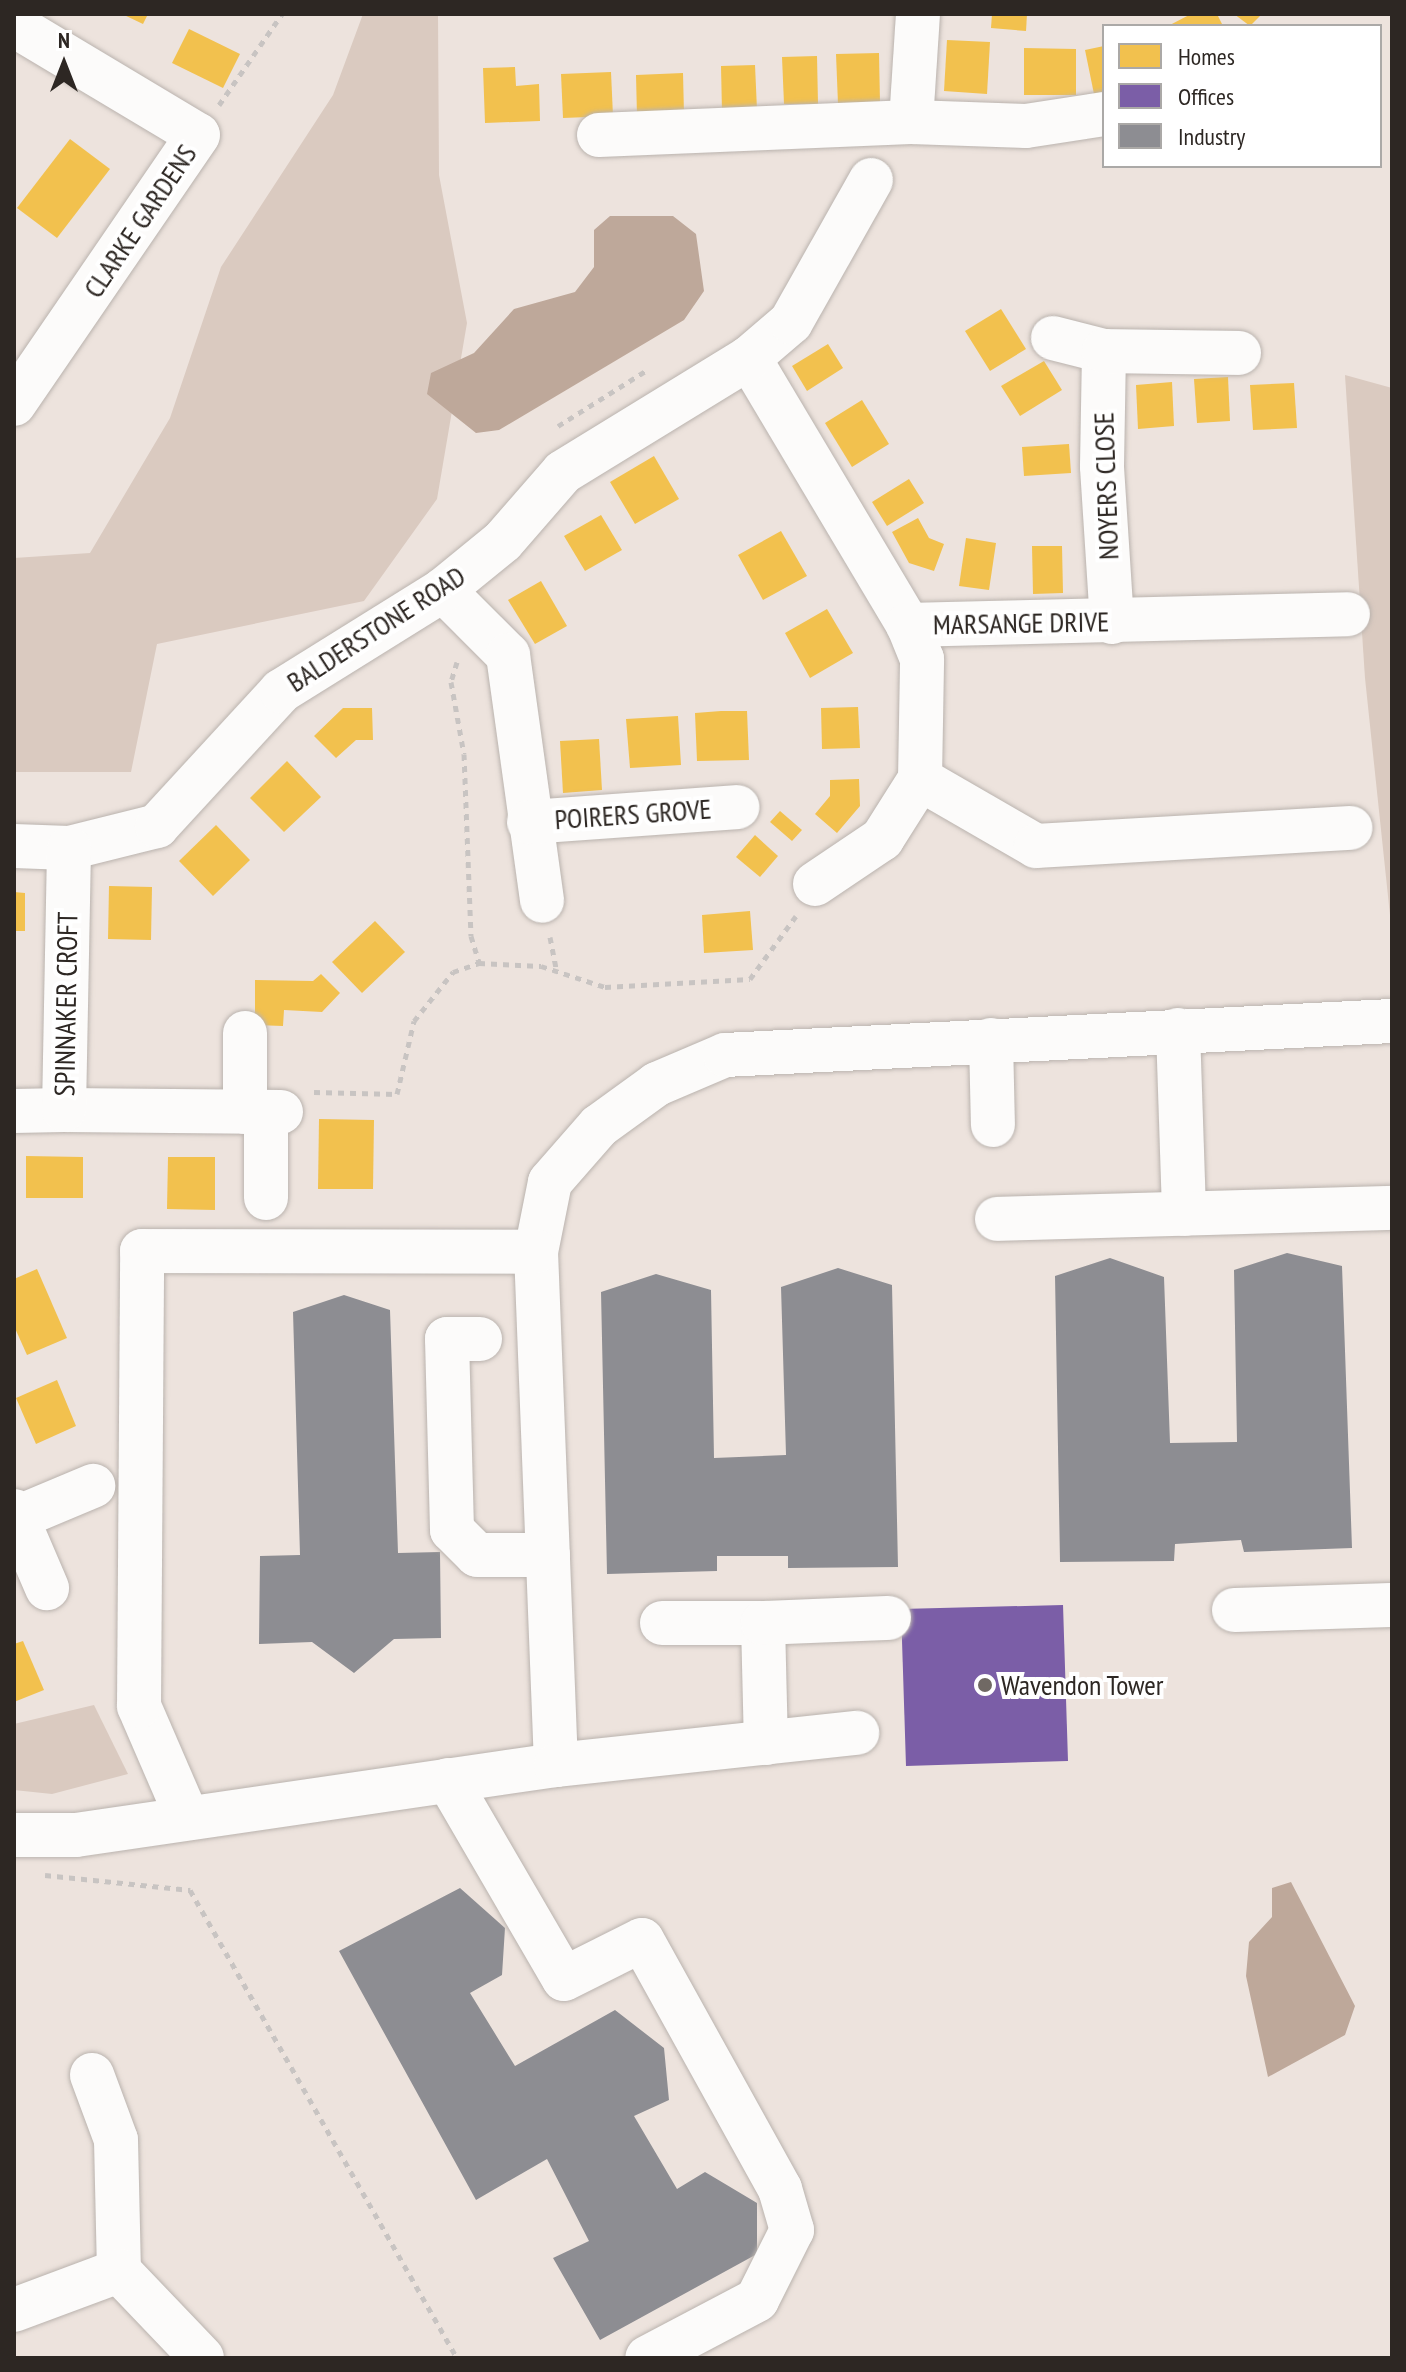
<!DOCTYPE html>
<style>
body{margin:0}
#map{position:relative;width:1406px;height:2372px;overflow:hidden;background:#ede3dd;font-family:"PT Sans Narrow",sans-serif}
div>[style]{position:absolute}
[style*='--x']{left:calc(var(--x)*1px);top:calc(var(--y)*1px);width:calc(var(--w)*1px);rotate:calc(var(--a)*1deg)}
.green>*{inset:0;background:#dacac0}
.water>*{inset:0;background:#bea89a}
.homes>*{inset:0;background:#f2c14e}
.offices>*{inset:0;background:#7b5ea7}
.industry>*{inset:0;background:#8d8d92}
.path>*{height:5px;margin-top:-2.5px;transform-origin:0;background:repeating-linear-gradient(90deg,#c8c4c2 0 6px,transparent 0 12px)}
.roads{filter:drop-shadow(0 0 2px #bab3ae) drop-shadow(0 0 2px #bab3ae)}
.minor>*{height:44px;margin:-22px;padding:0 22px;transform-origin:22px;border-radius:22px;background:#fcfbfa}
.dots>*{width:22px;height:22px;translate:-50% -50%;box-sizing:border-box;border:4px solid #fff;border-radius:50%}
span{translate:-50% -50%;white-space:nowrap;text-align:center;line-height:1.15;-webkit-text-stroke:8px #fff;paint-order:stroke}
.street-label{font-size:28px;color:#2d2723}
.poi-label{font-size:28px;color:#2d2723}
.left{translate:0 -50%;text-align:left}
.frame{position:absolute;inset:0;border:16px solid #2d2723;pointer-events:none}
.legend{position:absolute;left:1102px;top:24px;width:280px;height:144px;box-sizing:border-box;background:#fff;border:2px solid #aba9a7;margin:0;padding:10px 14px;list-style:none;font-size:24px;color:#2d2723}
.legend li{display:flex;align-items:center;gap:16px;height:40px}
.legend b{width:40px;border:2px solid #aba9a7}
.north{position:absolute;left:24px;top:24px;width:80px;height:80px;-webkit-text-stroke:6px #fff;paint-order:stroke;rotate:0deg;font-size:22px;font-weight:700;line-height:32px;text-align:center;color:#2d2723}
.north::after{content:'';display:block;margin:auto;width:28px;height:36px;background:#2d2723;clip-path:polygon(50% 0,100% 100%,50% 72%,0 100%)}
</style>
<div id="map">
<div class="green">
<div style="clip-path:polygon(363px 14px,438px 14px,439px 175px,467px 323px,437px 499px,364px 601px,157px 644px,131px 772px,14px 772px,14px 558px,90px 553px,170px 418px,221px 267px,333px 95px)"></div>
<div style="clip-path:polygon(1345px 375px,1392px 388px,1392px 934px,1365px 678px)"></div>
<div style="clip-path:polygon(94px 1705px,128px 1774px,52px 1794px,14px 1790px,14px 1724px)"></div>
</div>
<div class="water">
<div style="clip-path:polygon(610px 216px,673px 216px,696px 234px,704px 291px,684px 320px,499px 430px,476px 433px,427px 394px,431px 373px,474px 353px,514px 309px,575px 292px,594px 267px,594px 230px)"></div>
<div style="clip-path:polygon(1291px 1882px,1355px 2006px,1345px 2035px,1268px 2077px,1246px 1976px,1249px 1942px,1272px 1917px,1272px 1888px)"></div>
</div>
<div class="homes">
<div style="clip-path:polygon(122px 14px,148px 14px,143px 24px)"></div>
<div style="clip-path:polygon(992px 14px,1027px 14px,1026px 31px,991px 28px)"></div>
<div style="clip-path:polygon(1191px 14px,1217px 14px,1223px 26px,1168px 26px)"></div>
<div style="clip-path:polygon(1234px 14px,1262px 14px,1250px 26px)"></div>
<div style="clip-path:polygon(189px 29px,240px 54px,223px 88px,172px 63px)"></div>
<div style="clip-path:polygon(947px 40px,990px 42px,987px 94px,944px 91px)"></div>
<div style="clip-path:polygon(1104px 46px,1104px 92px,1094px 94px,1085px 50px)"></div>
<div style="clip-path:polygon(1024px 48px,1076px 49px,1076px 95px,1024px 95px)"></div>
<div style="clip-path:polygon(879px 53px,880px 103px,838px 104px,836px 54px)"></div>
<div style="clip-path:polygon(817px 56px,818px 104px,784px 104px,782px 57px)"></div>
<div style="clip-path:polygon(755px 65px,757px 110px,722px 112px,721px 66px)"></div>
<div style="clip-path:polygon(515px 67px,516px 86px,539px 84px,540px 121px,485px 123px,483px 68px)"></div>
<div style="clip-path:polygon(611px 72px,613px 116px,563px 118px,561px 74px)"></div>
<div style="clip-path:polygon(683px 73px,684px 114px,637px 116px,636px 75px)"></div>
<div style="clip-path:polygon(70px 139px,110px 169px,57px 238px,17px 208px)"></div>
<div style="clip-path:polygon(1001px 309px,1026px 349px,990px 371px,965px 331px)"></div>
<div style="clip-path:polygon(828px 344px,843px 368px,807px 391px,792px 366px)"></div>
<div style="clip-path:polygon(1044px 361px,1062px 390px,1020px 416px,1001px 386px)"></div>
<div style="clip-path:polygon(1228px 377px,1230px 421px,1197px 423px,1194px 379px)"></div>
<div style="clip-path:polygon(1172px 382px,1174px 426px,1138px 429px,1136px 385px)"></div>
<div style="clip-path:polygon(1294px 383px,1297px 428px,1253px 430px,1250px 385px)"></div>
<div style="clip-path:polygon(862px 400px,889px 444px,852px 467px,825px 423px)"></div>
<div style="clip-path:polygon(1069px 444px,1071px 473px,1024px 476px,1022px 447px)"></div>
<div style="clip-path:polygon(654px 456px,679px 499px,635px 524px,610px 482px)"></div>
<div style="clip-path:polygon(909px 479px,924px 503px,887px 526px,872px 502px)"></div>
<div style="clip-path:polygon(601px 515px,622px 550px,585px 571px,564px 536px)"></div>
<div style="clip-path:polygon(918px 518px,929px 538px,944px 544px,934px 571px,909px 563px,892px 532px)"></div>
<div style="clip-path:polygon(781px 531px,807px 576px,763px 600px,738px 555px)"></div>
<div style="clip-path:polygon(966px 538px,996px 543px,989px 590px,959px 586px)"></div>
<div style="clip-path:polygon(1032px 546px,1062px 546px,1063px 593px,1033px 594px)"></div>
<div style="clip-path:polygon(541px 581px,567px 626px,535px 644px,508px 600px)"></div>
<div style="clip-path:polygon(827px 609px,853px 653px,810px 678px,785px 633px)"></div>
<div style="clip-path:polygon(858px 707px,860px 748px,822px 749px,821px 708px)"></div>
<div style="clip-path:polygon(343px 708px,372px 708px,373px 740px,356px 740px,336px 758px,314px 736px)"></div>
<div style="clip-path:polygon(721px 711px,747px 711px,749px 760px,697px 761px,695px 713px)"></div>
<div style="clip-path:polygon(678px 716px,681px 765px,630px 768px,626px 719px)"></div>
<div style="clip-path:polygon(599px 739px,602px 790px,563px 793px,560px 741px)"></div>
<div style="clip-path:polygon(287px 761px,321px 797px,284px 832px,250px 798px)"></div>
<div style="clip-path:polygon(859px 779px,860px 806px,837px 833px,815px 814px,830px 796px,830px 780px)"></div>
<div style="clip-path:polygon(780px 811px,802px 830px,792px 841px,770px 822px)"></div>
<div style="clip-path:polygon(216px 825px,250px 860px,213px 896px,179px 861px)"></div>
<div style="clip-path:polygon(755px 835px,778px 856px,760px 877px,736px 857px)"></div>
<div style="clip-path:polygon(109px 886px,152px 887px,151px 940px,108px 939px)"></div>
<div style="clip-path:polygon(14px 892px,25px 893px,25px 931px,14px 931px)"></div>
<div style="clip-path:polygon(750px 911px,753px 950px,704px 953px,702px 915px)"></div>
<div style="clip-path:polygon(375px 921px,405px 952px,362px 993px,332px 962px)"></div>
<div style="clip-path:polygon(321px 974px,340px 993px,322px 1012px,284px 1010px,283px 1026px,255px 1025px,255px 980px,313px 981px)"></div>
<div style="clip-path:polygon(319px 1119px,374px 1120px,373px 1189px,318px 1189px)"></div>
<div style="clip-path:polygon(26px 1156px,83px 1157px,83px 1198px,26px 1198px)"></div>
<div style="clip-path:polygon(168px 1157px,215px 1157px,215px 1210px,167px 1209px)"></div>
<div style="clip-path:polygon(37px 1269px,67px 1338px,27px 1355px,14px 1326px,14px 1279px)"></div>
<div style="clip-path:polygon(57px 1380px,76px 1426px,36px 1444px,16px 1398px)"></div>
<div style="clip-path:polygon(23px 1641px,44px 1690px,14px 1702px,14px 1644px)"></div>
</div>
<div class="offices">
<div style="clip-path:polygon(1063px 1605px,1068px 1761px,906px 1766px,901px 1609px)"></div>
</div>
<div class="industry">
<div style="clip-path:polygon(1287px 1253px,1342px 1266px,1352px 1548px,1244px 1552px,1241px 1540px,1175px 1544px,1174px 1561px,1060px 1562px,1055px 1276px,1110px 1258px,1164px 1277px,1170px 1443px,1237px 1442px,1234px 1270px)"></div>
<div style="clip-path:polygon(838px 1268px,892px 1285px,898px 1567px,788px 1568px,788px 1556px,717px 1556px,717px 1571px,607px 1574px,601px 1292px,656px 1274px,711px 1290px,714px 1458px,786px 1455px,781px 1287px)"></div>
<div style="clip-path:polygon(344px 1295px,390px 1310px,398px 1553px,440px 1552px,441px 1638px,394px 1639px,354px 1673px,312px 1642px,259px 1644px,260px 1556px,300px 1555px,293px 1312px)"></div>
<div style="clip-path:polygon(460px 1888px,505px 1928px,502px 1975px,470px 1993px,515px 2066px,615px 2010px,664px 2048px,669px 2100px,634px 2116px,677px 2189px,705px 2172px,757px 2203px,757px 2254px,600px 2340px,553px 2258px,589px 2241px,547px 2159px,476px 2200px,339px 1951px)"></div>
</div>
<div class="path">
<div style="--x:219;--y:105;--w:111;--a:-55.3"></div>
<div style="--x:558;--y:426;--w:105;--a:-32.2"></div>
<div style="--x:457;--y:662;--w:21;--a:107"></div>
<div style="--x:451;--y:682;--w:73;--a:79.8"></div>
<div style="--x:464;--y:754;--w:182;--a:87.8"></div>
<div style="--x:471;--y:936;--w:28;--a:73"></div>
<div style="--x:550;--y:937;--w:36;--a:79"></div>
<div style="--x:314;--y:1092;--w:83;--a:1.4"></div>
<div style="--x:397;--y:1094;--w:75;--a:-76.9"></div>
<div style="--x:414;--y:1021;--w:63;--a:-51.5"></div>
<div style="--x:453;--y:972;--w:28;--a:-19"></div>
<div style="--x:479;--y:963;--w:62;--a:2.8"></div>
<div style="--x:541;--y:966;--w:67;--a:18.2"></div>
<div style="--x:605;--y:987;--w:145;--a:-3.2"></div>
<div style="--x:750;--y:979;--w:78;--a:-53.9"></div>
<div style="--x:45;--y:1875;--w:146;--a:5.9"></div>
<div style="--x:190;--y:1890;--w:539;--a:60.29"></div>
</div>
<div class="roads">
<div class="minor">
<div style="--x:14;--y:25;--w:214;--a:30.9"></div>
<div style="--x:198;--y:135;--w:326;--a:124.4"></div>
<div style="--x:911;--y:122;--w:108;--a:-86.3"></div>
<div style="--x:599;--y:135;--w:312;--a:-2.4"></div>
<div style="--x:911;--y:122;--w:115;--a:2"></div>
<div style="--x:1026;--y:126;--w:79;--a:-8.7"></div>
<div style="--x:1053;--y:338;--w:53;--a:14.3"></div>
<div style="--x:749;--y:358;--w:311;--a:59.2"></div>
<div style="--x:908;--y:625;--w:440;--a:-1.4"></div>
<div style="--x:443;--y:590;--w:92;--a:45"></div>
<div style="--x:508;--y:655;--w:248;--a:82.1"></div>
<div style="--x:1112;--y:622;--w:156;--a:-93.7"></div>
<div style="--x:1102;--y:466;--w:115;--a:-89"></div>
<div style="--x:1104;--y:351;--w:135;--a:0.8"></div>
<div style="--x:920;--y:779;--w:134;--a:30"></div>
<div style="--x:1036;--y:846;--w:315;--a:-3.3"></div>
<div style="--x:529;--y:822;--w:209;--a:-4.1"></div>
<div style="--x:14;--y:846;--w:55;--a:2.1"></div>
<div style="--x:69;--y:848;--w:91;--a:-14"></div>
<div style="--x:157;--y:826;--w:183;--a:-47.4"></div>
<div style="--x:281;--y:691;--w:191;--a:-31.9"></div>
<div style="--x:443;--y:590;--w:77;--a:-39.2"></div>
<div style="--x:503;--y:541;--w:91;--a:-49"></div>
<div style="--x:563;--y:472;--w:218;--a:-31.5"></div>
<div style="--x:749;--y:358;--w:55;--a:-40.6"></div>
<div style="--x:791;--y:322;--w:163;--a:-60.6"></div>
<div style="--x:815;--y:884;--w:81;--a:-33.9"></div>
<div style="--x:882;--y:839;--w:71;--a:-57.7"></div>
<div style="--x:920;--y:779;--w:120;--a:-89"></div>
<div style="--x:922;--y:659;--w:37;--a:-112"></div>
<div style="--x:1178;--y:1030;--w:184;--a:88.1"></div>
<div style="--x:245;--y:1033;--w:79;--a:90"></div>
<div style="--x:991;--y:1040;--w:85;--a:88.7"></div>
<div style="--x:64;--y:1110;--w:217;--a:0.5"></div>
<div style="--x:14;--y:1111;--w:50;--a:-1.1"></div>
<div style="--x:64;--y:1110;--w:262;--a:-88.9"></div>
<div style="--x:266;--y:1112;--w:86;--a:90"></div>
<div style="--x:997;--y:1219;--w:395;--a:-1.6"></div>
<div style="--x:480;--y:1339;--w:33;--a:180"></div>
<div style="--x:447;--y:1339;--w:191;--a:88.5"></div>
<div style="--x:452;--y:1530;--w:35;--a:45"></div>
<div style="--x:477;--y:1555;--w:71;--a:0"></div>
<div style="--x:14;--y:1511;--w:84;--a:66.8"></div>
<div style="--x:14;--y:1519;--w:86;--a:-22.7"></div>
<div style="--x:1234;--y:1610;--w:158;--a:-1.8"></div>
<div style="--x:662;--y:1623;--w:101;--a:0"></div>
<div style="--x:763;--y:1623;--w:120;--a:88.6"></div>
<div style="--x:763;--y:1623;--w:126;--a:-2.3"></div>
<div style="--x:556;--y:1765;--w:513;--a:-92.23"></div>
<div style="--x:536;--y:1252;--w:71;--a:-78.7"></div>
<div style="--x:550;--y:1182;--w:74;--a:-48.8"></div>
<div style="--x:599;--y:1126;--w:72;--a:-35.9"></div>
<div style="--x:657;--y:1084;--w:74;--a:-23.1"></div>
<div style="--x:725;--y:1055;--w:668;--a:-2.92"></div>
<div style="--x:448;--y:1780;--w:230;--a:59.8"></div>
<div style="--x:564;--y:1979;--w:87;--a:-26.6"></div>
<div style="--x:642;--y:1940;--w:285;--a:61"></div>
<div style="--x:780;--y:2189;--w:43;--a:73.7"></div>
<div style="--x:792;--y:2230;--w:78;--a:116.6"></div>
<div style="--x:757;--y:2300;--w:124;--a:152.2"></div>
<div style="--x:187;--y:1817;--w:121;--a:-113.4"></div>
<div style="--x:139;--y:1706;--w:455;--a:-89.6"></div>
<div style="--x:142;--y:1251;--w:394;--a:0.1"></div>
<div style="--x:14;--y:1835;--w:62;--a:0"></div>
<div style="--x:76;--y:1835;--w:485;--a:-8.3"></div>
<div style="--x:556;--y:1765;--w:303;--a:-6.1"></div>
<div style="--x:92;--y:2075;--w:69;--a:69.7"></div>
<div style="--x:116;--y:2140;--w:131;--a:88.7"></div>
<div style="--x:119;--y:2271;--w:120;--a:46.3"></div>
<div style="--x:14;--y:2310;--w:112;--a:-20.4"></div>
</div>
</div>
<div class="dots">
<div style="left:985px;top:1685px;background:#706964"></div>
</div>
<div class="street-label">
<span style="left:140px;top:221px;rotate:-56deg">CLARKE GARDENS</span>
<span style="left:1106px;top:486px;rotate:-92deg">NOYERS CLOSE</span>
<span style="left:1021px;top:623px;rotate:-1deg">MARSANGE DRIVE</span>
<span style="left:376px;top:629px;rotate:-33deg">BALDERSTONE ROAD</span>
<span style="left:633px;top:814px;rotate:-4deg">POIRERS GROVE</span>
<span style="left:66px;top:1004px;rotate:-89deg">SPINNAKER CROFT</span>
</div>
<div class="poi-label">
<span class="left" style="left:1001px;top:1685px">Wavendon Tower</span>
</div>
<div class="frame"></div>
<ul class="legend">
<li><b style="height:22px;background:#f2c14e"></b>Homes</li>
<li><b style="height:22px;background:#7b5ea7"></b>Offices</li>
<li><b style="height:22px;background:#8d8d92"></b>Industry</li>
</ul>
<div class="north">N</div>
</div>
